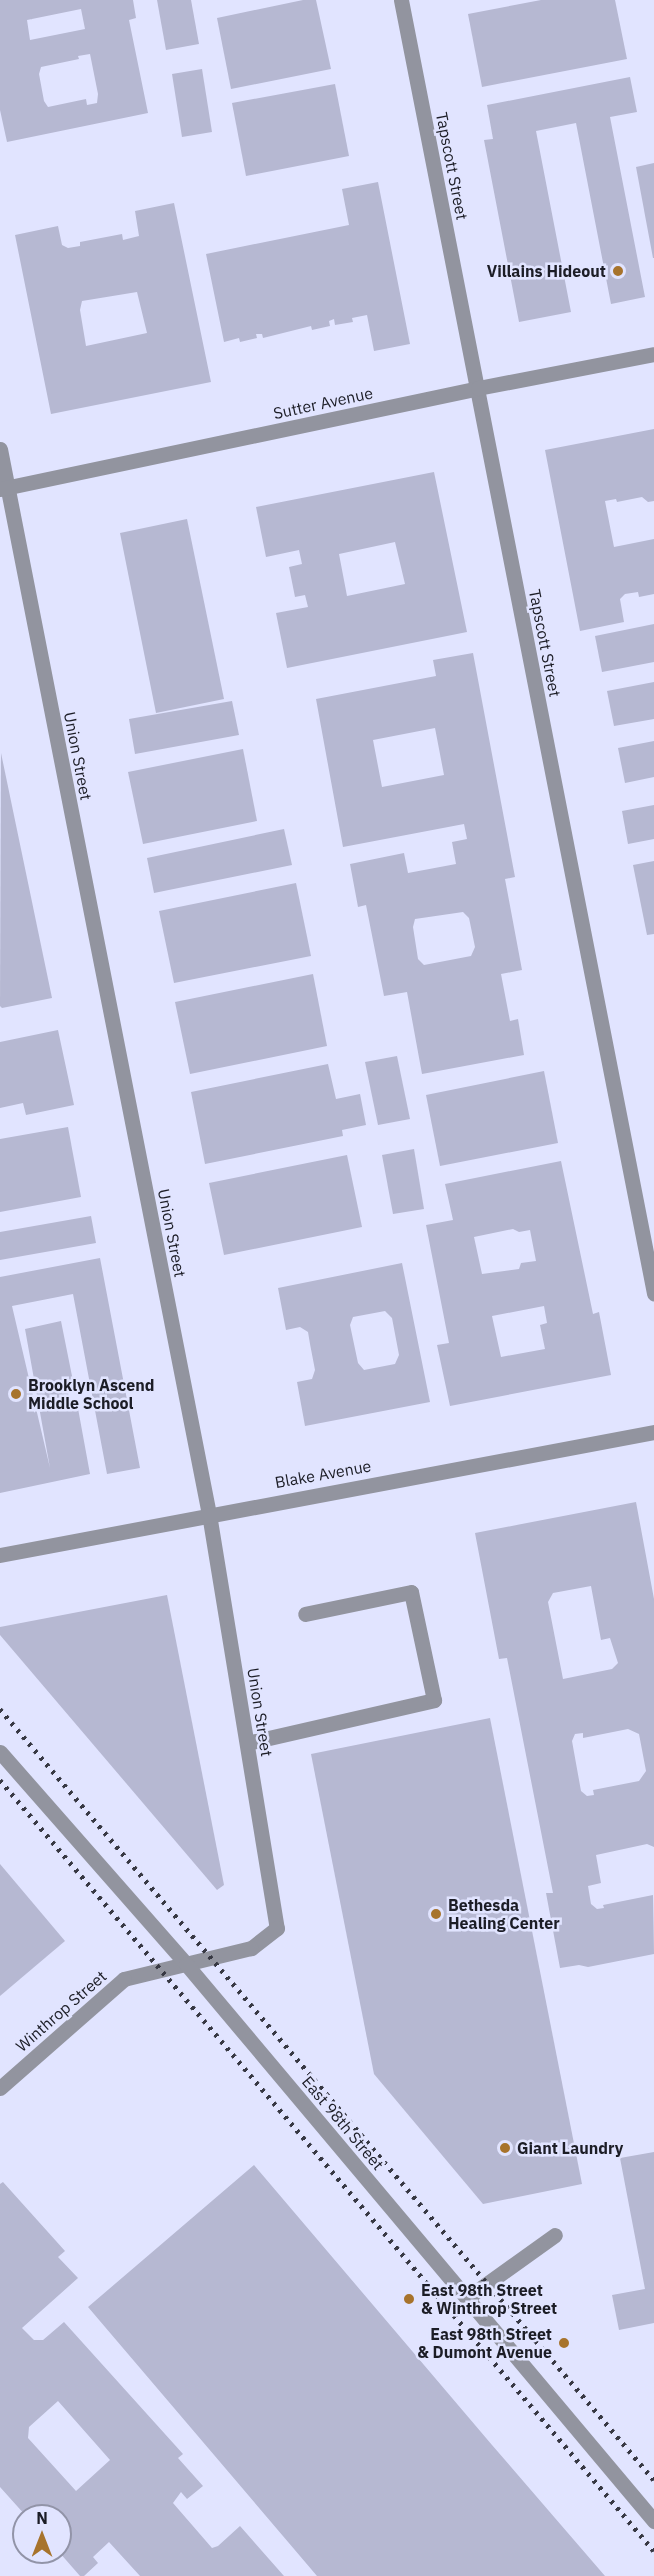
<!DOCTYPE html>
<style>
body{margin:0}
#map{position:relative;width:654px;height:2576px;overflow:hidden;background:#e1e4ff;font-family:"IBM Plex Sans",sans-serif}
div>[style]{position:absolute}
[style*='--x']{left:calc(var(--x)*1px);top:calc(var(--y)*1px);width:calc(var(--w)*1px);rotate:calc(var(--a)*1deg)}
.building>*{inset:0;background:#b6b8d2}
.service>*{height:15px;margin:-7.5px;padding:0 7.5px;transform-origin:7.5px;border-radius:7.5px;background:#92949f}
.minor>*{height:15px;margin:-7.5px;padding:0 7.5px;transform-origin:7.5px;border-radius:7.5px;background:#92949f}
.tertiary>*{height:15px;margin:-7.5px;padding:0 7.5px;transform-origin:7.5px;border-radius:7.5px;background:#92949f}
.rail>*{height:4.5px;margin-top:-2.25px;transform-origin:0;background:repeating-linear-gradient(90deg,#373843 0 3px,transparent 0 9px)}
.dots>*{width:16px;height:16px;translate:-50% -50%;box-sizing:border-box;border:3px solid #e1e4ff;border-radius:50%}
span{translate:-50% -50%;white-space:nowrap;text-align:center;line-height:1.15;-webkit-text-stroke:5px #e1e4ff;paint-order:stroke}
.street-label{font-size:16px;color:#1c1d26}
.poi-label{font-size:16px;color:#1c1d26;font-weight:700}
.right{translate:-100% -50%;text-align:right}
.left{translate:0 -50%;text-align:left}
.north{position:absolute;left:12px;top:2504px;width:60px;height:60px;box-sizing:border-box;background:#e1e4ff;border:2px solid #9294a8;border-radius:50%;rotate:0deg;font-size:16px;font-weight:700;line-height:24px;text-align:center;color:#1c1d26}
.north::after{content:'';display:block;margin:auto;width:21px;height:27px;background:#a7732c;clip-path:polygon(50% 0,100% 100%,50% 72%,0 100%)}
</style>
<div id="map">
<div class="building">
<div style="clip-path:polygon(evenodd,0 0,133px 0,136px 18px,129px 20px,148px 113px,7px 142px,0 110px,0 0,81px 9px,85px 29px,30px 40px,27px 20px,81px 9px,0 0,90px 54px,98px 94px,97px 103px,87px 105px,86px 99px,48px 107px,44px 101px,39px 74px,41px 67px,79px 59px,78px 56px,90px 54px)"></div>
<div style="clip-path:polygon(157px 0,191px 0,199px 44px,166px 50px)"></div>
<div style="clip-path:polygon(303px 0,316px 0,331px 69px,231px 89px,217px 18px)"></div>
<div style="clip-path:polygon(541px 0,615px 0,627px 59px,482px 87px,468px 14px)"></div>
<div style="clip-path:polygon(202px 69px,212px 132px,182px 137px,172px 74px)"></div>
<div style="clip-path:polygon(630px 77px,637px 112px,610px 117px,645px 297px,611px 304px,576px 123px,536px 131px,571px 312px,519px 322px,484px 140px,493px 139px,487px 105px)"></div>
<div style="clip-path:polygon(335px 84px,349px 156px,246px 176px,232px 103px)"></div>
<div style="clip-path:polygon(654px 163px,654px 258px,653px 258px,636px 167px)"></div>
<div style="clip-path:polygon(378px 182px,410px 344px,374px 351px,367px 315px,352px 318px,353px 322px,335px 325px,334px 319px,329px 321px,330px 326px,312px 330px,311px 326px,263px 338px,262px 334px,256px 334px,257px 338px,240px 342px,239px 338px,224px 342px,206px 254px,349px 225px,342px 189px)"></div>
<div style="clip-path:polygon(evenodd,174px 203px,211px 382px,51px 414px,15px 235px,58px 226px,62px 245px,68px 248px,80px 246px,80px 242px,122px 234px,123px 240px,139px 236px,135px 211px,174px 203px,137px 292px,147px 333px,86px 346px,80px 310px,82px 301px,137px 292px)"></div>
<div style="clip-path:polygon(654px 429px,654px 501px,648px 502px,642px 497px,617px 502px,616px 499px,605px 501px,614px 547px,654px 539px,654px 594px,639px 597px,638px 592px,625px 594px,620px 599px,624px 622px,580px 631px,545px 450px)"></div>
<div style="clip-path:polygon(evenodd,434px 472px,467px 632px,287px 668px,276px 613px,308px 607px,305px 595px,295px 597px,289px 567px,302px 564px,299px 550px,266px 557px,256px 507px,434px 472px,395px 542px,405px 584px,347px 596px,339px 554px,395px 542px)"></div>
<div style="clip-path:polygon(187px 519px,224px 699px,156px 713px,120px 533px)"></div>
<div style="clip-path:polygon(654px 624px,654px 662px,602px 672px,595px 636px)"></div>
<div style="clip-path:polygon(evenodd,473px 653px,515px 877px,505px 879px,522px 970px,501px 974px,510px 1021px,518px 1019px,524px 1055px,422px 1074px,407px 992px,384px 996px,366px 905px,358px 907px,350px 864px,404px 853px,408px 873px,456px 864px,452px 842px,467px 839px,464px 824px,343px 847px,316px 699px,436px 676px,433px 660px,473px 653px,435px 728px,444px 775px,382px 787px,373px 740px,435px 728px,473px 653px,463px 912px,469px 918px,475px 947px,471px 956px,424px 965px,418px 959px,413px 927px,415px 919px,463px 912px)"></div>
<div style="clip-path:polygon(654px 682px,654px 719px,614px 726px,607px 691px)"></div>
<div style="clip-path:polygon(232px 701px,239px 735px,135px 754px,129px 719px)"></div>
<div style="clip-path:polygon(654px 741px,654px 777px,625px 783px,618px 748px)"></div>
<div style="clip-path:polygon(243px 749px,257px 821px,143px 844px,128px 772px)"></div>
<div style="clip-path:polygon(1px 753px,52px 998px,2px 1008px,0 1006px)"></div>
<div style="clip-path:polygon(654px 805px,654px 839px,628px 844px,622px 811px)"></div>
<div style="clip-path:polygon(284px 829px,292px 865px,154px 893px,147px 858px)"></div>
<div style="clip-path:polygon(654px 861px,654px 934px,647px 935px,633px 865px)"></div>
<div style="clip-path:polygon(296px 883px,311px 956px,174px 983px,159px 911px)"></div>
<div style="clip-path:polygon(313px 974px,327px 1046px,190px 1074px,175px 1002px)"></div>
<div style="clip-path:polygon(58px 1030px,74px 1105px,26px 1115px,23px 1103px,0 1108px,0 1042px)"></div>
<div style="clip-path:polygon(397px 1056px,410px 1119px,378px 1125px,365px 1062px)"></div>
<div style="clip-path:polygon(328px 1064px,336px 1099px,360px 1094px,366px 1125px,342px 1130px,343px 1136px,205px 1164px,191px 1092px)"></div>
<div style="clip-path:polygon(544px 1071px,558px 1143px,440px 1166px,426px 1095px)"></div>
<div style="clip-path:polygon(68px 1127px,81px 1197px,0 1212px,0 1139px)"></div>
<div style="clip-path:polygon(414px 1149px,424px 1209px,393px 1214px,382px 1155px)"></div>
<div style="clip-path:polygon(347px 1155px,362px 1227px,224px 1255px,209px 1183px)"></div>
<div style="clip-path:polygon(evenodd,561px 1161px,593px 1314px,599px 1312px,611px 1375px,450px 1406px,437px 1345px,449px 1343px,426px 1225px,453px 1220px,445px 1184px,561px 1161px,513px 1229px,519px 1232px,530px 1230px,536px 1261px,521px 1263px,519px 1269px,482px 1274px,474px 1237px,513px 1229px,561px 1161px,544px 1306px,547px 1323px,540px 1325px,545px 1349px,501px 1357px,492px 1316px,544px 1306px)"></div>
<div style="clip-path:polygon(91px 1216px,96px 1243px,0 1260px,0 1232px)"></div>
<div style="clip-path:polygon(100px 1258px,140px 1468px,107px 1474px,73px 1294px,12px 1306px,50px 1468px,25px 1329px,61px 1321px,75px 1391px,68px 1392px,70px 1404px,77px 1403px,90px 1474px,0 1493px,0 1277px)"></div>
<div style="clip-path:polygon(evenodd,402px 1263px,430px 1402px,305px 1426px,297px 1382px,312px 1379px,315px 1370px,310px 1344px,308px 1332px,300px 1327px,286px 1330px,278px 1288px,402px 1263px,385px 1311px,392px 1318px,399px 1355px,395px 1364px,364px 1370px,358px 1363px,350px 1325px,353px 1317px,385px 1311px)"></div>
<div style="clip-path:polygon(evenodd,636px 1502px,654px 1599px,654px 1847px,647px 1844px,596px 1855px,601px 1883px,588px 1886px,591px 1904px,597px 1909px,604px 1908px,603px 1905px,653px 1895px,654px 1954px,588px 1967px,579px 1965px,560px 1968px,546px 1893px,553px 1893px,507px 1658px,499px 1659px,475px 1533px,636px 1502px,591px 1586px,601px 1640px,610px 1638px,618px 1663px,612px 1669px,563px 1679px,548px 1602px,553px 1593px,591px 1586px,636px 1502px,628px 1729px,639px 1734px,646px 1771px,639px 1781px,593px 1790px,594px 1795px,587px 1796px,581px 1791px,572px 1741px,575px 1734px,583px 1733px,583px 1738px,628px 1729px)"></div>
<div style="clip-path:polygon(167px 1595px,224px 1885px,217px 1890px,0 1635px,0 1627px)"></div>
<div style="clip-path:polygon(490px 1718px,582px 2184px,483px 2204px,374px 2074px,311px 1754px)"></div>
<div style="clip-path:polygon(0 1864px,65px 1941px,0 1996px)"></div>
<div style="clip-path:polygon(654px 2152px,654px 2323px,619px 2330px,612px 2295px,645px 2289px,620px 2158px)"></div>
<div style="clip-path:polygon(254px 2165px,492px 2445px,605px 2576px,317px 2576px,88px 2307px)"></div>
<div style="clip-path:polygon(evenodd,3px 2182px,65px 2251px,58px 2257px,78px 2278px,22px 2328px,34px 2340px,43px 2340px,64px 2322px,183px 2454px,178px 2458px,203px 2486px,187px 2499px,181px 2492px,173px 2503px,212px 2548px,218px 2546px,240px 2526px,284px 2576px,140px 2576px,109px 2542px,93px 2557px,98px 2563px,84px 2576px,80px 2576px,59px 2552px,60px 2516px,26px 2516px,0 2487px,0 2184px,3px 2182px,58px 2401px,110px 2460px,76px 2491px,28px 2438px,29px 2427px,58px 2401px)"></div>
</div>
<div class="service">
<div style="--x:247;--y:1743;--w:192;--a:-12.9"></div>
<div style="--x:434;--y:1700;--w:110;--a:-102"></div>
<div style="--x:411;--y:1592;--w:108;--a:168.3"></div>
<div style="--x:467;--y:2298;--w:108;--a:-35.6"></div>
</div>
<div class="minor">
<div style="--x:401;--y:0;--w:1318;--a:78.93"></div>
<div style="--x:0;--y:449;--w:1085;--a:78.9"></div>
<div style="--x:209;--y:1514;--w:420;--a:80.7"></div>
<div style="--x:277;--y:1928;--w:33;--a:142"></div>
<div style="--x:251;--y:1948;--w:131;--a:166.3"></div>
<div style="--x:124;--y:1979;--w:165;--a:138.7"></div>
<div style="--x:0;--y:1555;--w:665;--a:-10.65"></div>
<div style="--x:0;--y:1752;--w:282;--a:48.7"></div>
<div style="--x:186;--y:1964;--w:728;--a:49.96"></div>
</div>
<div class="tertiary">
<div style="--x:0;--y:489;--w:489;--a:-11.9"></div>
<div style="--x:478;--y:388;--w:179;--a:-10.9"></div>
</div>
<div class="rail">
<div style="--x:0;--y:1709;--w:1011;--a:49.69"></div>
<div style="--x:0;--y:1780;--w:1011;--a:49.69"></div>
</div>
<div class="dots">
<div style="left:618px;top:271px;background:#a7732c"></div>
<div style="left:16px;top:1394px;background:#a7732c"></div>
<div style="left:436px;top:1914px;background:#a7732c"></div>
<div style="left:505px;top:2148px;background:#a7732c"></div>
<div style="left:409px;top:2299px;background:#a7732c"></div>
<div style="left:564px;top:2343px;background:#a7732c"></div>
</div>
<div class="street-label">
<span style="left:452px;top:166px;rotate:79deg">Tapscott Street</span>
<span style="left:323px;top:403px;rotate:-12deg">Sutter Avenue</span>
<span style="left:545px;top:643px;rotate:79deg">Tapscott Street</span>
<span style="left:78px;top:756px;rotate:79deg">Union Street</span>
<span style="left:172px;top:1233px;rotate:79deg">Union Street</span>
<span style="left:323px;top:1474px;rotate:-10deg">Blake Avenue</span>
<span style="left:260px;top:1712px;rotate:81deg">Union Street</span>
<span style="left:61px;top:2011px;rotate:-41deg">Winthrop Street</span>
<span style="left:343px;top:2123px;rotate:50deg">East 98th Street</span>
</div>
<div class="poi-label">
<span class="right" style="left:606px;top:271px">Villains Hideout</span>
<span class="left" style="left:28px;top:1394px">Brooklyn Ascend<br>Middle School</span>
<span class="left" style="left:448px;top:1914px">Bethesda<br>Healing Center</span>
<span class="left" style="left:517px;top:2148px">Giant Laundry</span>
<span class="left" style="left:421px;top:2299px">East 98th Street<br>&amp; Winthrop Street</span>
<span class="right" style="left:552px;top:2343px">East 98th Street<br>&amp; Dumont Avenue</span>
</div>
<div class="north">N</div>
</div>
